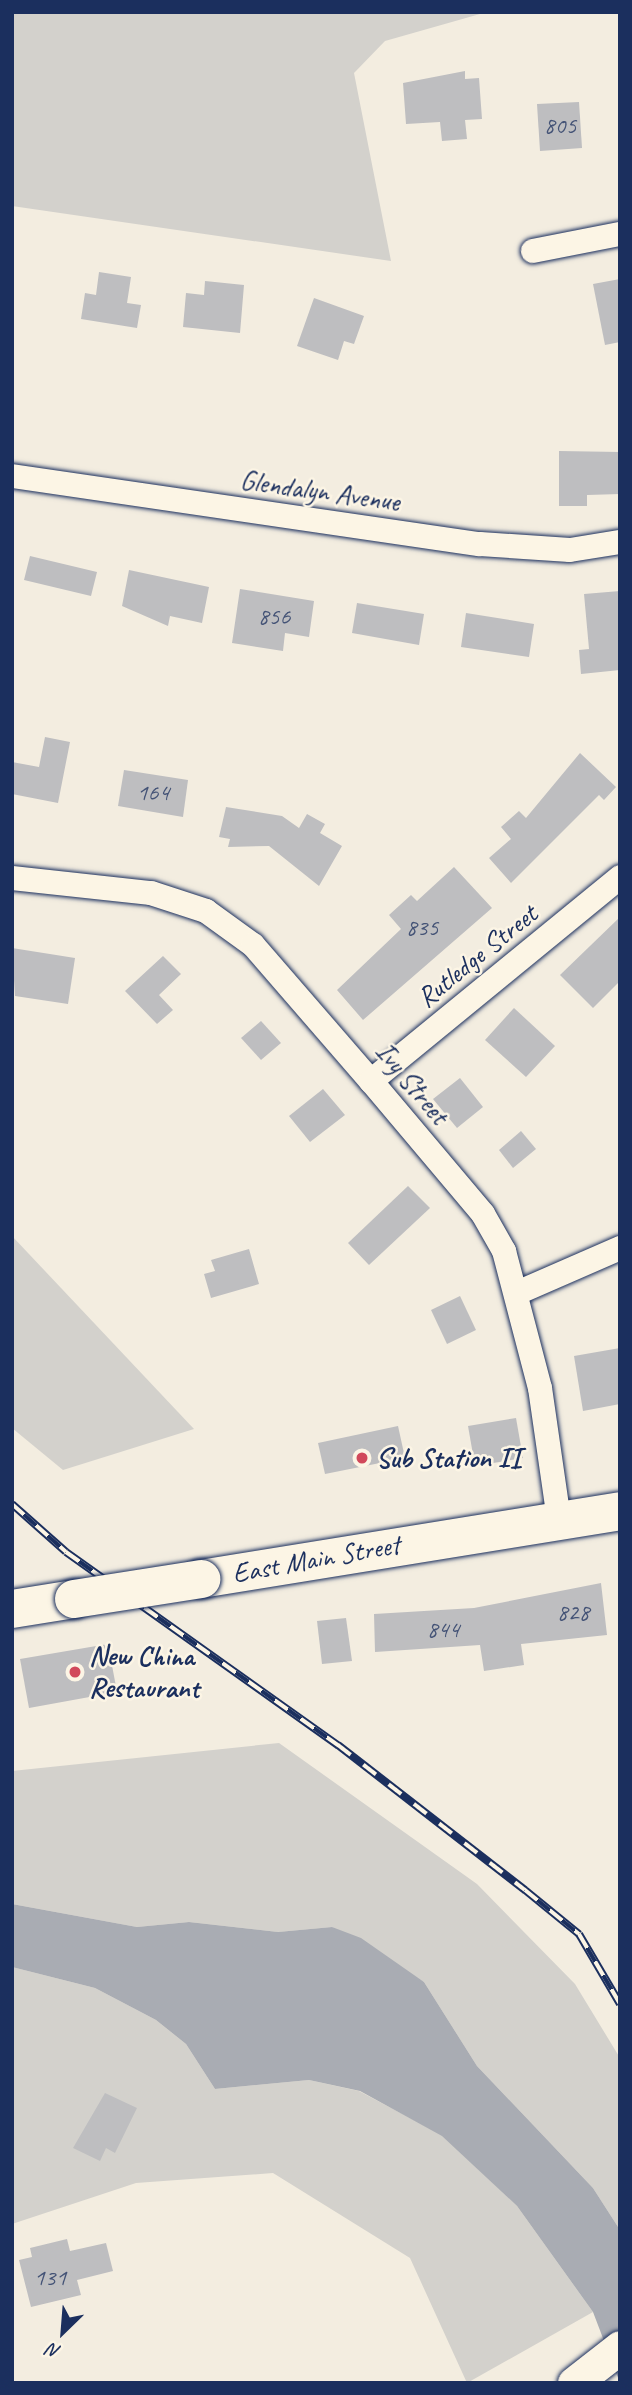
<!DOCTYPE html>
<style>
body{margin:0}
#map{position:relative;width:632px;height:2395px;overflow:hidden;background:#f3ede0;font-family:Caveat,sans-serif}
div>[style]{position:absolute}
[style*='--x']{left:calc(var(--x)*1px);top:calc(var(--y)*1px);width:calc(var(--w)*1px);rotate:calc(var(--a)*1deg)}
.green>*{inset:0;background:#d3d1cc}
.water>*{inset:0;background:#a9acb3}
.building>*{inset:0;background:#bebec0}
.roads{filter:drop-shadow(0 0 2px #1b2f5e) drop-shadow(0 0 2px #1b2f5e)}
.street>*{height:24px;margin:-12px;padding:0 12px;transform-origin:12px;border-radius:12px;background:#fcf5e5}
.secondary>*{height:33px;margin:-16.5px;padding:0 16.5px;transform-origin:16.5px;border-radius:16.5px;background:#fcf5e5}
.primary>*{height:38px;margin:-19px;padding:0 19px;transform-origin:19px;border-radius:19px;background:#fcf5e5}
.rail>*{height:8px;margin-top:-4px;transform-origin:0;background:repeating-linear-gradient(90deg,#fcf5e5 0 16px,#1b2f5e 0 32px);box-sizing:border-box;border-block:2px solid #1b2f5e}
.bridges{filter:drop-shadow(0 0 2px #1b2f5e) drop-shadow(0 0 2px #1b2f5e)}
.primary-bridge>*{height:38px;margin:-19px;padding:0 19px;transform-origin:19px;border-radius:19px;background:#fcf5e5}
.dots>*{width:19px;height:19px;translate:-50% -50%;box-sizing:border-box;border:4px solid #fcf5e5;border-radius:50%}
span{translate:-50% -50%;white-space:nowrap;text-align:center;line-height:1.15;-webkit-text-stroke:5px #fcf5e5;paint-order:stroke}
.number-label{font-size:24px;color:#445376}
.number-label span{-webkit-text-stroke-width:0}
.street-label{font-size:28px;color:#1b2f5e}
.poi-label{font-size:28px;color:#1b2f5e;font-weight:700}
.left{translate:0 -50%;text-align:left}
.frame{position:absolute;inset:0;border:14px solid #1b2f5e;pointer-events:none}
.north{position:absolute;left:28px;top:2297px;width:70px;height:70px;-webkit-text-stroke:5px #fcf5e5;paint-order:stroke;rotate:205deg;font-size:19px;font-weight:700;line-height:28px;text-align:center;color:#1b2f5e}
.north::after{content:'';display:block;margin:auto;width:24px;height:32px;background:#1b2f5e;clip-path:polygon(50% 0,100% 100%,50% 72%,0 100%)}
</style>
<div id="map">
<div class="green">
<div style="clip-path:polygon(12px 12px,487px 12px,385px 41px,354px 73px,391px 261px,12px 206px)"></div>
<div style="clip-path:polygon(12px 1236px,194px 1429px,63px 1470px,12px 1428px)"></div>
<div style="clip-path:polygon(279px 1743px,477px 1884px,575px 1984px,620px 2058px,620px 2230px,593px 2188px,477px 2066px,424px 1982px,332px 1927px,278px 1932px,189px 1922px,137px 1927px,12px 1904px,12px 1771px)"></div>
<div style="clip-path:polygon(12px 1967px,95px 1988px,156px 2020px,186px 2044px,215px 2089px,309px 2080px,359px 2091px,442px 2135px,517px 2206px,593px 2312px,467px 2383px,410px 2258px,273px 2173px,136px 2183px,12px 2224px)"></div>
</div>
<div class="water">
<div style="clip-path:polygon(12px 1904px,137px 1927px,189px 1922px,278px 1932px,332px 1927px,361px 1938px,424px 1982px,477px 2066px,593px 2188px,620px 2230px,620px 2383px,593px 2312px,517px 2206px,442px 2136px,360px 2091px,309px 2080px,215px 2089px,186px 2044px,156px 2020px,95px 1988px,12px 1967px)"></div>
</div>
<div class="building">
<div style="clip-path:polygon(465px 71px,465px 79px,479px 78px,482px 119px,465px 120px,467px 139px,442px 141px,440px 122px,406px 124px,403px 83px)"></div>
<div style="clip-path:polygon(579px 102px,582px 148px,540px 151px,537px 104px)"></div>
<div style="clip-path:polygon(99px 272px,131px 277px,127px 303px,141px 305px,137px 328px,81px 319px,85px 293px,96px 295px)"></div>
<div style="clip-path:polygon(620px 279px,620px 342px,605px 345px,593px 284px)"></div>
<div style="clip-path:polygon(205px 281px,244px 285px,240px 333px,183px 327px,186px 293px,204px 295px)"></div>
<div style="clip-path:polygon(314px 298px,364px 316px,354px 344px,344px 341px,338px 360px,297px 346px)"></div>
<div style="clip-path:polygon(559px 451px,620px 452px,620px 494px,587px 495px,587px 506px,559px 506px)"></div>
<div style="clip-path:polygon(30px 556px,97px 572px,91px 596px,24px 580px)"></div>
<div style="clip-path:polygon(129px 570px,209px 587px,202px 623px,170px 616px,168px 626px,122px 606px)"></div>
<div style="clip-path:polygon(240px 589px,314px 601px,309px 637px,285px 633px,283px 651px,232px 643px)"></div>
<div style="clip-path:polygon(620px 591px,620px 670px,581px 674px,579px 650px,589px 649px,584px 594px)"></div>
<div style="clip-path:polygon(357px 603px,424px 614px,419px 645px,352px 633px)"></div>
<div style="clip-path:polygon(466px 613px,534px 624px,529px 657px,461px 647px)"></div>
<div style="clip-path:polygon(45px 737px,70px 742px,58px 803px,12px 794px,12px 762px,39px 767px)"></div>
<div style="clip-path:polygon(580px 753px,616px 787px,604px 800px,599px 795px,511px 883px,489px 858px,511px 839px,501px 827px,519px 811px,526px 818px)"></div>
<div style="clip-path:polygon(124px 770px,188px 780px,183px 817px,118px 806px)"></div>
<div style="clip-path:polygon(226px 807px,282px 816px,299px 828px,307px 814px,325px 824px,320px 833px,342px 846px,319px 886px,269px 846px,228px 847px,230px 839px,219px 837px)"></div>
<div style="clip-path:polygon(454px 867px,492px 908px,363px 1020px,337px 990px,401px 929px,389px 915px,411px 895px,417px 901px)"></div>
<div style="clip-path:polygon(620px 917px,620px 981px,593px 1008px,560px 975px)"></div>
<div style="clip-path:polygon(12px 948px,75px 958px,68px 1004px,15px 996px)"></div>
<div style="clip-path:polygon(163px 956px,181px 974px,159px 995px,173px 1010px,157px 1024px,125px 991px)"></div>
<div style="clip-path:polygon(514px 1008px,555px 1046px,526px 1077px,485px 1040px)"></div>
<div style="clip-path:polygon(261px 1021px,281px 1043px,261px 1060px,241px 1038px)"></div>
<div style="clip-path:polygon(460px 1078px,483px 1107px,457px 1128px,433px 1099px)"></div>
<div style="clip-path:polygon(323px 1089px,345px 1115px,310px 1142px,289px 1116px)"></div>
<div style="clip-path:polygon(521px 1131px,536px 1149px,513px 1168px,499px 1150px)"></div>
<div style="clip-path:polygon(408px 1186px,430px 1208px,369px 1265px,348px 1243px)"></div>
<div style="clip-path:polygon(249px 1249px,259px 1284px,211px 1298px,204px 1274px,215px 1271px,211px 1260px)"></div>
<div style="clip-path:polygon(460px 1296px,476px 1330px,447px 1344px,431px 1310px)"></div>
<div style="clip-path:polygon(620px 1348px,620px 1404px,583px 1411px,574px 1356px)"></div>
<div style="clip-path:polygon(516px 1418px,523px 1458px,475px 1466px,468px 1426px)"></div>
<div style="clip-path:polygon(398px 1426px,405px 1458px,325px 1474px,318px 1443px)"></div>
<div style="clip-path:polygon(601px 1583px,607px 1635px,521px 1644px,524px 1665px,484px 1671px,480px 1645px,375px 1652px,374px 1614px,474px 1608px)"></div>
<div style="clip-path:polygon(346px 1618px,352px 1661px,322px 1664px,317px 1621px)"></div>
<div style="clip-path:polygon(108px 1644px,117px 1692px,29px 1708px,20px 1659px)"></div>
<div style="clip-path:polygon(105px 2093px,137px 2108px,115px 2153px,106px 2148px,100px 2161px,73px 2148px)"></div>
<div style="clip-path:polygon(67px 2239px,70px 2251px,106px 2243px,113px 2271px,77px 2280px,81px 2295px,31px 2307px,19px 2260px,32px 2257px,30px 2248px)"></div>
</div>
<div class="roads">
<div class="street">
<div style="--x:533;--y:251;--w:89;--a:-11.1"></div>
<div style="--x:12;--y:476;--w:473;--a:8.3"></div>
<div style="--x:480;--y:544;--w:90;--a:3.8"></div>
<div style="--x:570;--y:550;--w:51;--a:-9.1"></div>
<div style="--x:12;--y:878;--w:140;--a:6.2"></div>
<div style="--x:151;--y:893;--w:58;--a:18.1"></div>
<div style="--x:206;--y:911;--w:58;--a:35.9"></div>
<div style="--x:253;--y:945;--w:180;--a:49.1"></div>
<div style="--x:371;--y:1081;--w:174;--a:49.9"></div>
<div style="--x:483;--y:1214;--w:43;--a:60.4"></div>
<div style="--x:504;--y:1251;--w:142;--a:75.3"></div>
<div style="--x:540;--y:1388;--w:133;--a:81.8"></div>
<div style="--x:371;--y:1081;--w:322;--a:-39.3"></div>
<div style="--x:517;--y:1293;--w:112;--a:-23.6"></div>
</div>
<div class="secondary">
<div style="--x:574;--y:2383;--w:58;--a:-38"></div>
</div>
<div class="primary">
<div style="--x:201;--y:1579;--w:424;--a:-9.2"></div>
<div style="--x:12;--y:1609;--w:63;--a:-9.2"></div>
</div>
</div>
<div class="rail">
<div style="--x:12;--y:1504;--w:72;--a:41.6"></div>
<div style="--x:66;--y:1552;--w:334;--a:35.4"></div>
<div style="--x:338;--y:1745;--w:237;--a:37.8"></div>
<div style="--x:525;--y:1890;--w:70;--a:39.2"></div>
<div style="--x:579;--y:1934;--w:81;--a:59.6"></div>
</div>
<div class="bridges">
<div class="primary-bridge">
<div style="--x:74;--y:1599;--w:129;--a:-8.9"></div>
</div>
</div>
<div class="dots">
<div style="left:362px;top:1458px;background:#d1495b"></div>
<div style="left:75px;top:1672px;background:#d1495b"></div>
</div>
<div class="number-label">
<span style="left:560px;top:126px">805</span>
<span style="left:274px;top:617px">856</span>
<span style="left:153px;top:793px">164</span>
<span style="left:422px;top:928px">835</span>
<span style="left:573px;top:1613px">828</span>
<span style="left:443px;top:1630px">844</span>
<span style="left:50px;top:2278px">131</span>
</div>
<div class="street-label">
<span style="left:320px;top:491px;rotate:8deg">Glendalyn Avenue</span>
<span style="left:477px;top:956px;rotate:-39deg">Rutledge Street</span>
<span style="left:412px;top:1083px;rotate:50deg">Ivy Street</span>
<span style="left:316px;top:1559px;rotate:-10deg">East Main Street</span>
</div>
<div class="poi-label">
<span class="left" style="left:376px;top:1458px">Sub Station II</span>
<span class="left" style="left:89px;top:1672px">New China<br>Restaurant</span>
</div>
<div class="frame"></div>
<div class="north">N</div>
</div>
